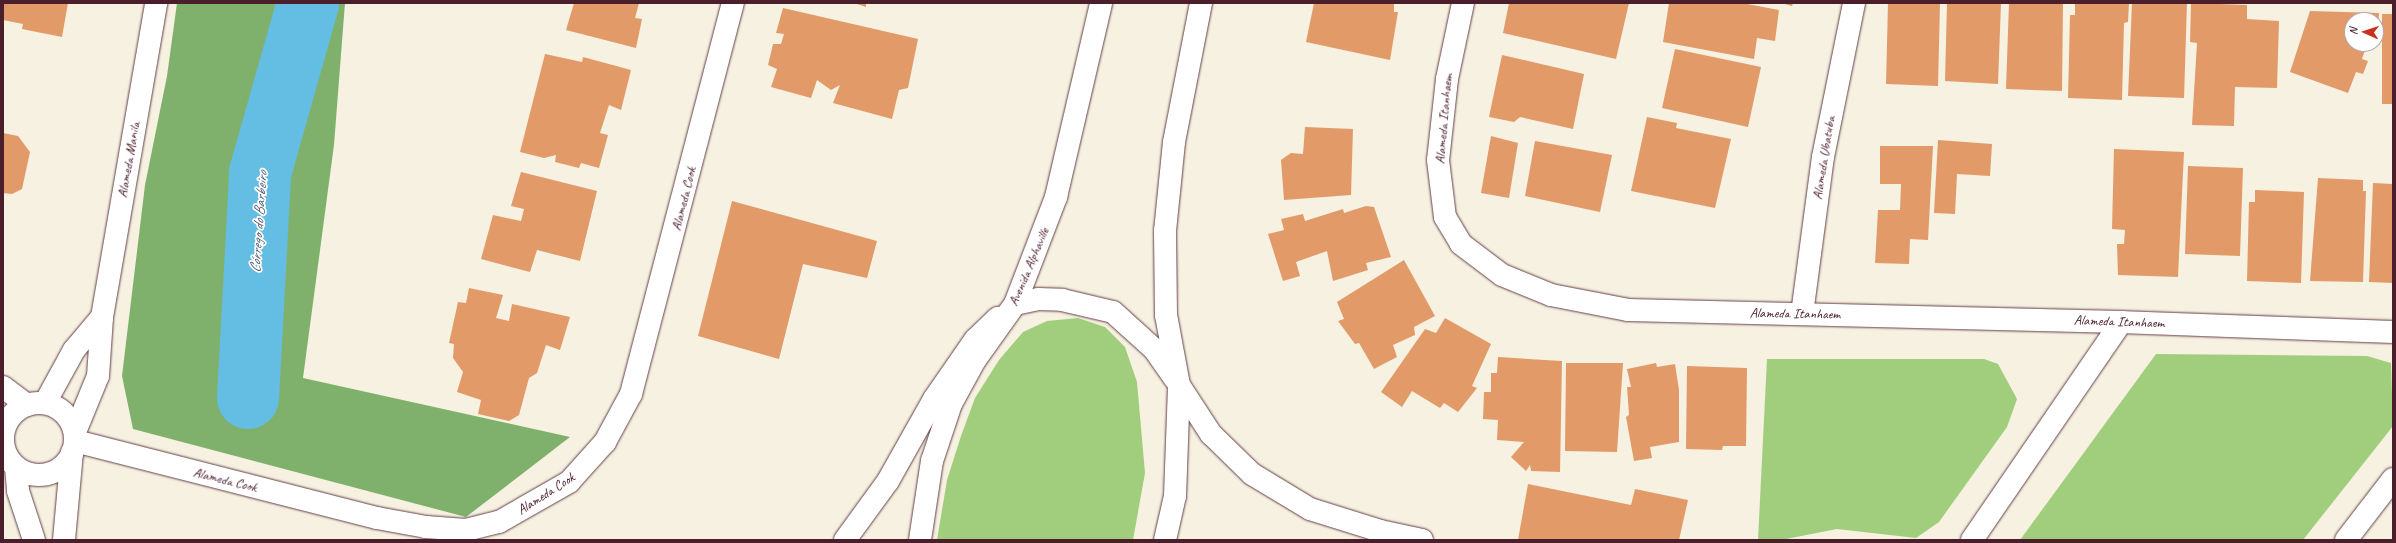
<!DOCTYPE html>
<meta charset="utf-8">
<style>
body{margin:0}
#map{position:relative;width:2396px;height:543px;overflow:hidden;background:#f6f1e1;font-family:Caveat,sans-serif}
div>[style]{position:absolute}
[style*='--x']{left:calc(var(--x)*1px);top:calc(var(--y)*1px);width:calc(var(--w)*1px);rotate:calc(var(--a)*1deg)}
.green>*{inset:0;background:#a1ce7c}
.forest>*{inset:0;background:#80b16c}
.river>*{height:62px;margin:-31px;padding:0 31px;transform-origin:31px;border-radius:31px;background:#64bde2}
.building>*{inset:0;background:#e29a69}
.roads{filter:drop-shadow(0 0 1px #643e46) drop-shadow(0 0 1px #643e46)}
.street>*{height:22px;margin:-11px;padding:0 11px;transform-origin:11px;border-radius:11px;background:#fff}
.street>.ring{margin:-11px;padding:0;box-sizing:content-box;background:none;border:22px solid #fff;border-radius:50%}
.secondary>*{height:22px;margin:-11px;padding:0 11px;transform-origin:11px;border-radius:11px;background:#fff}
span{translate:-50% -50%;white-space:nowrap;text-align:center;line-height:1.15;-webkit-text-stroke:3.5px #fff;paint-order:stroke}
.street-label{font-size:14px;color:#4a1f2b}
.water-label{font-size:15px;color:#545e74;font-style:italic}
.frame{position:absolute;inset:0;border:4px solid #4a1f2b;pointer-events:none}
.north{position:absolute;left:2344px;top:12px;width:40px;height:40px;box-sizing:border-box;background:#fff;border:1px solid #b7a5aa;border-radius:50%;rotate:273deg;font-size:11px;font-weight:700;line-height:16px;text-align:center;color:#4a1f2b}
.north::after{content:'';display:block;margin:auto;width:14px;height:18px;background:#c8321e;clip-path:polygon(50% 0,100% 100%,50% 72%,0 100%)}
</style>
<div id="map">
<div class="green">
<div style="clip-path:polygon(1078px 318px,1105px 327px,1125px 347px,1137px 382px,1145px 473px,1133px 540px,937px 540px,947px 480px,961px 436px,975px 398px,999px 360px,1023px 332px,1047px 321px)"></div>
<div style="clip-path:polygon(2156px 354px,2367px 356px,2391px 363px,2393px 426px,2303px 540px,2020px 540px)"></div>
<div style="clip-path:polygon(1767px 359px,1984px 359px,1998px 364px,2017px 399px,2007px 427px,1939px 522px,1916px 538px,1837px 529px,1781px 540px,1758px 540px)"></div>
</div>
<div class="forest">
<div style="clip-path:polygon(177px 3px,345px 3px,334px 145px,303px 378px,570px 437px,466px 517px,133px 429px,122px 376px,145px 185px,167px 76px)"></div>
</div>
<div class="river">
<div style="--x:248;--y:398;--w:225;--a:-86.9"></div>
<div style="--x:260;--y:173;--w:177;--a:-74.2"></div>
</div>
<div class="building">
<div style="clip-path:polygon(3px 3px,68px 3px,62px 37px,22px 29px,23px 24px,3px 20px)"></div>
<div style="clip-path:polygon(574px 3px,639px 3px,635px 18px,642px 19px,636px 48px,566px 30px)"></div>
<div style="clip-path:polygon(854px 3px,866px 3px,866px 7px)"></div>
<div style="clip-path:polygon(1314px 3px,1394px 4px,1394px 12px,1398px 12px,1390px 60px,1306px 42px)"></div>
<div style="clip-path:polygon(1509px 3px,1629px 3px,1616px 59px,1503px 33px)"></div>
<div style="clip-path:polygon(1669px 3px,1742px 3px,1779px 10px,1775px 41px,1757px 38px,1754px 59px,1663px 42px)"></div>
<div style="clip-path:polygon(1781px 3px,1793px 3px,1792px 6px)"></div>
<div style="clip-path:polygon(1888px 3px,1940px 3px,1938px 86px,1886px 84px)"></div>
<div style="clip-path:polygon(1947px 3px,2001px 3px,1998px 84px,1945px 81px)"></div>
<div style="clip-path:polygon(2009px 3px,2063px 3px,2062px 91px,2006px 89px)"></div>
<div style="clip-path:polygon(2075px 3px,2129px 3px,2128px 22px,2124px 23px,2122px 100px,2068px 98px,2070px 15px,2075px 15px)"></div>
<div style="clip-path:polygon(2132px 3px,2187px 3px,2184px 98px,2128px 96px)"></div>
<div style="clip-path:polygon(2191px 3px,2247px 5px,2247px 19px,2279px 21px,2277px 88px,2235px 87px,2234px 126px,2192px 125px,2197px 43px,2190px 42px)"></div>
<div style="clip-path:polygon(783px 8px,918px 39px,908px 88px,899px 90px,892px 119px,833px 103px,840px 85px,831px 90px,817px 80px,811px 98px,771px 87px,777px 69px,768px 65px,773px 44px,781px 44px,784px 34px,776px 33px)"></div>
<div style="clip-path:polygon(2310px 11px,2379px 13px,2377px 39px,2376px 20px,2352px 20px,2352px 44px,2367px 44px,2362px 59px,2368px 61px,2363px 74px,2356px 72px,2348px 93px,2290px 72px)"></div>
<div style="clip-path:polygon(2382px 14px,2393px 14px,2393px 104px,2382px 104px)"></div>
<div style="clip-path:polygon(1675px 49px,1761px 67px,1748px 127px,1662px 108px)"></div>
<div style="clip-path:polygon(545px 54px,582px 62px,583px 57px,631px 70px,621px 110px,609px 105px,600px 133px,608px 135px,599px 168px,581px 163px,579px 168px,555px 162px,556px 155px,544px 158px,520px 152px)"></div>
<div style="clip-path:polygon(1502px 55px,1584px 74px,1573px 129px,1520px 117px,1514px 122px,1489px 117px)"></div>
<div style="clip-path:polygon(1647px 117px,1677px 123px,1676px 128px,1731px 139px,1715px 208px,1631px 191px)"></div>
<div style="clip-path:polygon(1305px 127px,1353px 129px,1351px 195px,1284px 200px,1281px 160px,1291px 153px,1303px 154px)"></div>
<div style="clip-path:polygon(3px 133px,18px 136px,30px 152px,22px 189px,12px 194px,3px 193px)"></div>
<div style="clip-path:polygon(1491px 136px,1518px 143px,1509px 198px,1481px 193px)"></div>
<div style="clip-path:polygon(1938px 140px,1992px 144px,1990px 176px,1957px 174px,1955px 214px,1934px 213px)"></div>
<div style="clip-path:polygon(1535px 141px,1612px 155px,1600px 212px,1525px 196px)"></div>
<div style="clip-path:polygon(1880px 146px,1933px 146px,1928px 240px,1910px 239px,1909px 264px,1875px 263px,1878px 210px,1900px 210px,1901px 184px,1880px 184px)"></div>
<div style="clip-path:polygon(2114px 149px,2184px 152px,2178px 277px,2118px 275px,2117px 244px,2124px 244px,2125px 230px,2112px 229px)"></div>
<div style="clip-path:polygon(2188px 166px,2243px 168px,2240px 256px,2185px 254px)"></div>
<div style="clip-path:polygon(521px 172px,597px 191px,580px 261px,537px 250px,530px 272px,481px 259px,493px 215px,521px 221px,524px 209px,511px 206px)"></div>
<div style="clip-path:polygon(2318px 178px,2363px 180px,2363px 191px,2366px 191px,2363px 282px,2310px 281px)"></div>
<div style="clip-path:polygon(2373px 183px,2393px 184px,2393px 283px,2369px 282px)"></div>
<div style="clip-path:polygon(2255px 190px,2304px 192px,2301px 283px,2247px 281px,2249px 202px,2255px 202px)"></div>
<div style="clip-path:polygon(732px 201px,877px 241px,867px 278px,803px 264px,779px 359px,698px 336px)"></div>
<div style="clip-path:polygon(1366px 206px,1374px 207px,1391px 257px,1366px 263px,1368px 270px,1333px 281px,1327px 251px,1296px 262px,1300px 276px,1283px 281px,1268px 234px,1284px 230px,1281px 219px,1303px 214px,1305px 221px,1343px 209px,1344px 213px)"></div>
<div style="clip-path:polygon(1404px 260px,1435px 316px,1414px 327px,1415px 335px,1393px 345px,1397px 357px,1374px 369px,1359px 343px,1355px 344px,1338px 321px,1344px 319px,1337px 302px)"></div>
<div style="clip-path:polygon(469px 288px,503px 295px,496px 318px,509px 321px,512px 304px,570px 317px,560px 350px,546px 345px,537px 373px,529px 378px,519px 415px,509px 421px,478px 414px,481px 400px,457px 392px,463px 372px,453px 358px,454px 344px,449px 343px,458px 302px,466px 303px)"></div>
<div style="clip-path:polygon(1445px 318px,1491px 344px,1472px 386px,1477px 388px,1458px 412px,1444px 403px,1440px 408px,1412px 391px,1402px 407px,1381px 392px,1425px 329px,1436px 333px)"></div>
<div style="clip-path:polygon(1498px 357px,1562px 361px,1560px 472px,1531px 471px,1530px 465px,1526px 471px,1511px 457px,1524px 442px,1497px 440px,1498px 420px,1483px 419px,1484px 392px,1491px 392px,1491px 373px,1497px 373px)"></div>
<div style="clip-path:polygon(1566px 363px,1623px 363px,1617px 452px,1565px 451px)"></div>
<div style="clip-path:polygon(1656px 363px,1657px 367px,1675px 364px,1679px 390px,1679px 442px,1650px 447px,1652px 458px,1634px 461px,1626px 417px,1629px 415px,1627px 387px,1631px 387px,1627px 369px)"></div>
<div style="clip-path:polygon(1687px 366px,1747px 368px,1746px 446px,1723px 446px,1722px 450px,1686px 449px)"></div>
<div style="clip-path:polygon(1528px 484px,1631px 505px,1635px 489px,1688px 500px,1679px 540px,1518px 540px)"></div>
</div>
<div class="roads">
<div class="street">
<div style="--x:1463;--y:3;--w:78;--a:101.9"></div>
<div style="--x:1447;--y:79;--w:81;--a:96.3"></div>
<div style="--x:1438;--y:160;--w:57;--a:83"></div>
<div style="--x:1445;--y:217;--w:31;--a:59"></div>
<div style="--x:1461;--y:244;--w:51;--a:37.1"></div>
<div style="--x:1502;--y:275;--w:53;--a:22.2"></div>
<div style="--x:1551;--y:295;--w:78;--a:11"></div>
<div style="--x:1628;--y:310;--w:493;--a:1.4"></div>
<div style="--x:2121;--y:322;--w:272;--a:2.1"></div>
<div style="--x:1802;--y:314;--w:158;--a:-82.4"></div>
<div style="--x:1823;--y:157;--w:157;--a:-78.6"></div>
<div style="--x:1179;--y:385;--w:59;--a:56.9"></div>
<div style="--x:1211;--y:434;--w:57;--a:44.3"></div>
<div style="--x:1252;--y:474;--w:68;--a:31.1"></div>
<div style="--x:1310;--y:509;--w:73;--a:17.4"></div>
<div style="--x:1380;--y:531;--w:43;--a:12.1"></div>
<div style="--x:3;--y:387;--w:30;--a:37"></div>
<div class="ring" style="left:3px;top:403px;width:50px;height:50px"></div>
<div style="--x:45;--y:403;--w:60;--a:-61.3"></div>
<div style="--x:74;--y:350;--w:43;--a:-49.7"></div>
<div style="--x:75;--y:432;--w:61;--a:-67.7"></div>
<div style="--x:98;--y:376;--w:59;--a:-86.1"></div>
<div style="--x:102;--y:317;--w:319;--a:-80.2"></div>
<div style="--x:75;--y:441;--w:312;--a:14.3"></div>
<div style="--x:377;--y:518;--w:50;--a:10.4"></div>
<div style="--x:426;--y:527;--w:40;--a:4.3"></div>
<div style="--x:466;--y:530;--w:34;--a:-14"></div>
<div style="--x:499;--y:522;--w:81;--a:-29.7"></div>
<div style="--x:569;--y:482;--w:54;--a:-48"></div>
<div style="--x:605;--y:442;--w:55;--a:-61.6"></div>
<div style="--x:631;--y:394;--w:404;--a:-75.4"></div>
<div style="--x:16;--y:467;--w:24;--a:85"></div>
<div style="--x:18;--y:491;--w:52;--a:71.9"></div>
<div style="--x:64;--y:540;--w:88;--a:-84.8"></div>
<div style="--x:845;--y:540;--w:73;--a:-53.9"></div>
<div style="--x:888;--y:481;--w:94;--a:-60.7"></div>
<div style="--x:934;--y:399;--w:72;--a:-55.2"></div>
<div style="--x:975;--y:340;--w:32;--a:-44"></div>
<div style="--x:1972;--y:540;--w:264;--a:-55.6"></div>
<div style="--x:2346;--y:540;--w:77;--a:-52.4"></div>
</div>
<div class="secondary">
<div style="--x:1015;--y:304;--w:24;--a:-12"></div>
<div style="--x:1038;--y:299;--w:24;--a:2"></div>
<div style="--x:1062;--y:300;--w:52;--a:13.2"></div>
<div style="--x:1113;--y:312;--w:55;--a:42.1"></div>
<div style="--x:1154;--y:349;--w:37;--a:55"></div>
<div style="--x:920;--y:540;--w:80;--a:-81.4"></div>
<div style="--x:932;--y:461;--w:60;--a:-71.6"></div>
<div style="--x:951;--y:404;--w:50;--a:-61.4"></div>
<div style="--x:975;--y:360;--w:69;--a:-54.5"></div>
<div style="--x:1015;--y:304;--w:115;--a:-69"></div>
<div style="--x:1056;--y:197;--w:199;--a:-76.9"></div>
<div style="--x:1165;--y:540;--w:45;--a:-77.2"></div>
<div style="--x:1175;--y:496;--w:111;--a:-87.9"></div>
<div style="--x:1179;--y:385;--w:71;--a:-100.5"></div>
<div style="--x:1166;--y:315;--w:84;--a:-90.7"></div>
<div style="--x:1165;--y:231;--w:89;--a:-84.2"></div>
<div style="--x:1174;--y:142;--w:142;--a:-79"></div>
</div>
</div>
<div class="street-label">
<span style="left:1444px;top:119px;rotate:-85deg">Alameda Itanhaem</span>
<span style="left:1824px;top:158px;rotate:-81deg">Alameda Ubatuba</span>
<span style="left:129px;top:160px;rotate:-80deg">Alameda Manila</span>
<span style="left:684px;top:199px;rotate:-76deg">Alameda Cook</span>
<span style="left:1029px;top:267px;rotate:-67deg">Avenida Alphaville</span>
<span style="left:1795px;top:314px;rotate:1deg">Alameda Itanhaem</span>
<span style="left:2119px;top:322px;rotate:2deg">Alameda Itanhaem</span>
<span style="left:225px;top:480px;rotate:14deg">Alameda Cook</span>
<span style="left:546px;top:494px;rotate:-33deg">Alameda Cook</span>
</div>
<div class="water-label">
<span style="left:259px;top:222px;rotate:-86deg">Córrego do Barbeiro</span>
</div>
<div class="frame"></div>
<div class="north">N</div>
</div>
